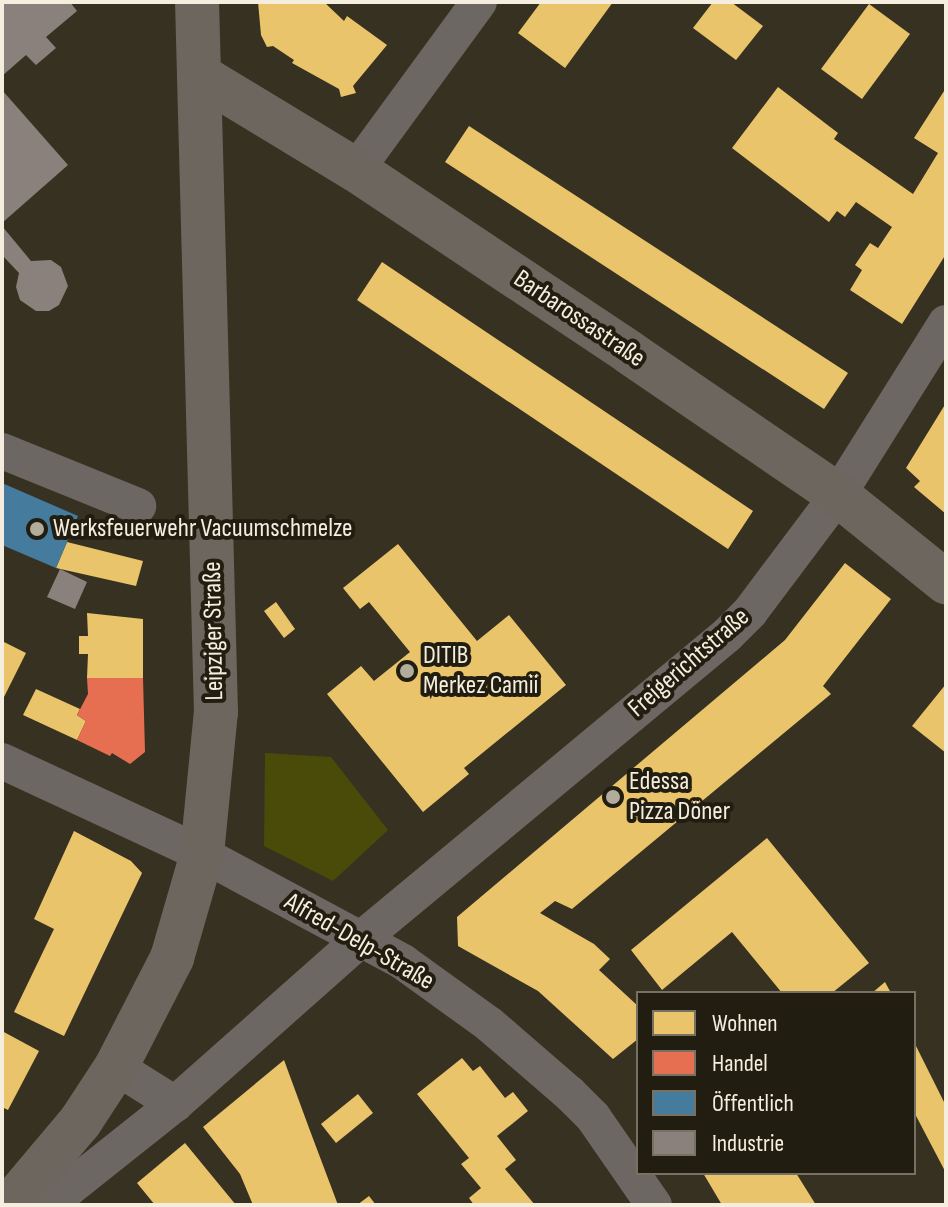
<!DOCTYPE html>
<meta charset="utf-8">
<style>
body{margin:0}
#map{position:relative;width:948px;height:1207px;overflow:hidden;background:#373122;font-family:"Sofia Sans Condensed",sans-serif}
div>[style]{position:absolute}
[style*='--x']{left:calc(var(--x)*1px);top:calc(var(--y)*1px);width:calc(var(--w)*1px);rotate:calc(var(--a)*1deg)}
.green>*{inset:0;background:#4a4b08}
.homes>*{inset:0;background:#e9c46a}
.shops>*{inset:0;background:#e76f51}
.public>*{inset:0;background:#457b9d}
.industry>*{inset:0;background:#8a817c}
.minor>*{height:36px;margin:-18px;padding:0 18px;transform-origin:18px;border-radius:18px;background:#6d6763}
.major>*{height:44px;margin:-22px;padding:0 22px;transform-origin:22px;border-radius:22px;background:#6d665e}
.dots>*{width:22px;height:22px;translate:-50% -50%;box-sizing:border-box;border:4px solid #221d11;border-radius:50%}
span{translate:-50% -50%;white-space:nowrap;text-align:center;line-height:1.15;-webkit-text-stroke:8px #221d11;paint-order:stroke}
.street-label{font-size:26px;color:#f5eede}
.poi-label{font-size:26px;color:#f5eede}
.left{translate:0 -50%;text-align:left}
.frame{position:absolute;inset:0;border:4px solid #f5eede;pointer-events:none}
.legend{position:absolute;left:636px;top:991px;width:280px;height:184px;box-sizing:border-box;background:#221d11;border:2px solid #767163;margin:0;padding:10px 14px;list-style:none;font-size:24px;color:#f5eede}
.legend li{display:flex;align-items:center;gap:16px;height:40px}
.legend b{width:40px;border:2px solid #767163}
</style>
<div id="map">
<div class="green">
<div style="clip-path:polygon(265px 753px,331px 757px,388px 830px,333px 881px,264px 846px)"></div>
</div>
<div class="homes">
<div style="clip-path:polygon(258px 2px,324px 2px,344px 21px,347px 16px,387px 45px,353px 86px,356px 93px,341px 97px,339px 89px,292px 63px,294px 60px,273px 46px,267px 47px,261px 35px)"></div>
<div style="clip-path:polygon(541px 2px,613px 2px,565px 68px,518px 33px)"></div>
<div style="clip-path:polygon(713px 2px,731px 2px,763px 26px,736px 60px,693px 28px)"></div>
<div style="clip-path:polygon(869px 4px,910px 34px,862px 99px,821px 69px)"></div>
<div style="clip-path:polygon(778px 87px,838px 133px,834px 139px,913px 194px,938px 153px,914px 138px,946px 88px,946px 254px,902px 324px,850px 290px,862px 270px,855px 265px,870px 243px,878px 248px,892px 227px,856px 202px,845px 217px,837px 211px,829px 222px,732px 148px)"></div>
<div style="clip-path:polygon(469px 126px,848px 373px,824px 409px,445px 162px)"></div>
<div style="clip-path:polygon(382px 262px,753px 511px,728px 549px,357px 300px)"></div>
<div style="clip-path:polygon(946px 403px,946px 514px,914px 487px,920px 481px,906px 468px)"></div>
<div style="clip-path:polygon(67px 542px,143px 561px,136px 586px,56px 568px)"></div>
<div style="clip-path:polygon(398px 544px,477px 641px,509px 615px,566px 685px,464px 768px,469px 774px,423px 812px,327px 694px,361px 666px,374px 681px,410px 652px,369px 602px,360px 609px,343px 588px)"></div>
<div style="clip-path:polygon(845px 563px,891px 599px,823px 686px,831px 694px,572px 909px,555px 901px,540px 913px,594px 944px,610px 959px,599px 970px,638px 1006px,638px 1039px,613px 1059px,538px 991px,458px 946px,457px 917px,785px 640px)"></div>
<div style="clip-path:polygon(276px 602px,295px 629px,284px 638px,264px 611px)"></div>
<div style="clip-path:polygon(87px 613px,143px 619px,143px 678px,87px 678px,88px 654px,79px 654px,79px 636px,88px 636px)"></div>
<div style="clip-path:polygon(2px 641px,26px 653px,2px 701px)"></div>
<div style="clip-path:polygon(946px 684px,946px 753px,912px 726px)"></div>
<div style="clip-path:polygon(36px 689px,80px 709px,77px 715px,86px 721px,77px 740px,23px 715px)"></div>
<div style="clip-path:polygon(74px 831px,131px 861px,142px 873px,64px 1036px,14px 1012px,54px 929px,34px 919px)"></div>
<div style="clip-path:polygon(767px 838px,869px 963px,832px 993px,782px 993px,732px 932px,662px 990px,631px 950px)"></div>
<div style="clip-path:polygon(885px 982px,891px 993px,872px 993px)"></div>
<div style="clip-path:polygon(2px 1031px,39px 1051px,8px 1110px,2px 1107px)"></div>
<div style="clip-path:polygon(914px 1042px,946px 1106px,946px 1173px,914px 1112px)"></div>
<div style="clip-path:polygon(462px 1058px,473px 1071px,480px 1066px,505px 1098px,513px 1092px,528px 1111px,497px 1136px,516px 1160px,505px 1169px,535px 1205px,474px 1205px,469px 1198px,481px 1188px,461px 1164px,469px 1158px,417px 1094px)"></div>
<div style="clip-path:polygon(284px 1060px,309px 1128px,338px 1205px,253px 1205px,240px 1174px,203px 1127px)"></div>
<div style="clip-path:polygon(358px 1094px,373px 1113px,336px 1143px,321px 1124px)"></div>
<div style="clip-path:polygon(185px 1143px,236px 1205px,155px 1205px,137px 1183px)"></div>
<div style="clip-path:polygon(703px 1173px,796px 1173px,816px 1205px,722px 1205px)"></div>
<div style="clip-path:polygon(369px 1196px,376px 1205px,357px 1205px)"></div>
</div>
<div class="shops">
<div style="clip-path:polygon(87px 678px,143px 678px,145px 752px,130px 764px,112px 753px,110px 756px,77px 740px,86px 721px,77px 715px,88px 694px)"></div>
</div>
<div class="public">
<div style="clip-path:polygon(2px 483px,78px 516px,56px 568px,2px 545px)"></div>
</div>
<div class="industry">
<div style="clip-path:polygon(2px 2px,70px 2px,77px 11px,46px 37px,56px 48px,36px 65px,26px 55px,2px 76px)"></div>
<div style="clip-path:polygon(2px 90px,68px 165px,2px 223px)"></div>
<div style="clip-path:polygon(2px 226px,31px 261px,51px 260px,61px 267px,68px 286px,59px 305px,49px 311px,36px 311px,20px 300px,16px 287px,19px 273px,2px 255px)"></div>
<div style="clip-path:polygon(60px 569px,87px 582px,75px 609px,47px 597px)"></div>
</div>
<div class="minor">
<div style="--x:356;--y:170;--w:208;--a:-53.8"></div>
<div style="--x:2;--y:451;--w:147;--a:22"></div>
<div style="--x:2;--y:761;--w:221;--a:24.9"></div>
<div style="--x:202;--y:854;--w:228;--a:28.2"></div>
<div style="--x:403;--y:962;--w:106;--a:35.8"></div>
<div style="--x:489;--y:1024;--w:106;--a:40.8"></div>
<div style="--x:569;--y:1093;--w:34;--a:45"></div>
<div style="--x:593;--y:1117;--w:107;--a:55.3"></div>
<div style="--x:116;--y:1067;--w:70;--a:32.1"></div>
<div style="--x:37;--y:1205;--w:35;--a:-27"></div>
<div style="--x:68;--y:1189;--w:137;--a:-38.5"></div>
<div style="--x:175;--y:1104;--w:249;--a:-41.6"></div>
<div style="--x:361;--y:939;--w:476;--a:-39.7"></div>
<div style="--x:727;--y:635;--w:33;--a:-45"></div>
<div style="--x:750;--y:612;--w:146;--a:-53.1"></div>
<div style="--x:838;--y:495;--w:203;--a:-57.9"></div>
</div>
<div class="major">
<div style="--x:199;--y:75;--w:184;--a:31.2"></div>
<div style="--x:356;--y:170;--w:329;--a:33.7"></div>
<div style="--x:630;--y:353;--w:252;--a:34.3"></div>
<div style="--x:838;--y:495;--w:139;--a:38.9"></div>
<div style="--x:10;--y:1205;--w:109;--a:-49.9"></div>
<div style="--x:80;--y:1122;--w:66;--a:-56.8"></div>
<div style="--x:116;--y:1067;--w:123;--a:-62.8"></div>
<div style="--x:172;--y:958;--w:108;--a:-73.9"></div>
<div style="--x:202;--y:854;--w:143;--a:-84.4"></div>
<div style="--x:216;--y:712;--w:710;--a:-91.53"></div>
</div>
<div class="dots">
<div style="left:37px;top:529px;background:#b2ac9c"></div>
<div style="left:407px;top:671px;background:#b2ac9c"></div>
<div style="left:613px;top:797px;background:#b2ac9c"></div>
</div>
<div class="street-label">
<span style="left:579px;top:319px;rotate:34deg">Barbarossastraße</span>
<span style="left:214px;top:631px;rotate:-91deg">Leipziger Straße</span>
<span style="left:689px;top:663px;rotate:-41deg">Freigerichtstraße</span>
<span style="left:359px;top:942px;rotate:30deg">Alfred-Delp-Straße</span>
</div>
<div class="poi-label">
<span class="left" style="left:53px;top:529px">Werksfeuerwehr Vacuumschmelze</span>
<span class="left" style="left:423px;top:671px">DITIB<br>Merkez Camii</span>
<span class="left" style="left:629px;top:797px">Edessa<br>Pizza Döner</span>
</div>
<div class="frame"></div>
<ul class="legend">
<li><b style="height:22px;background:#e9c46a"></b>Wohnen</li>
<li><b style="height:22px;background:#e76f51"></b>Handel</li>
<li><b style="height:22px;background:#457b9d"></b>Öffentlich</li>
<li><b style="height:22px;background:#8a817c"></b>Industrie</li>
</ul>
</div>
